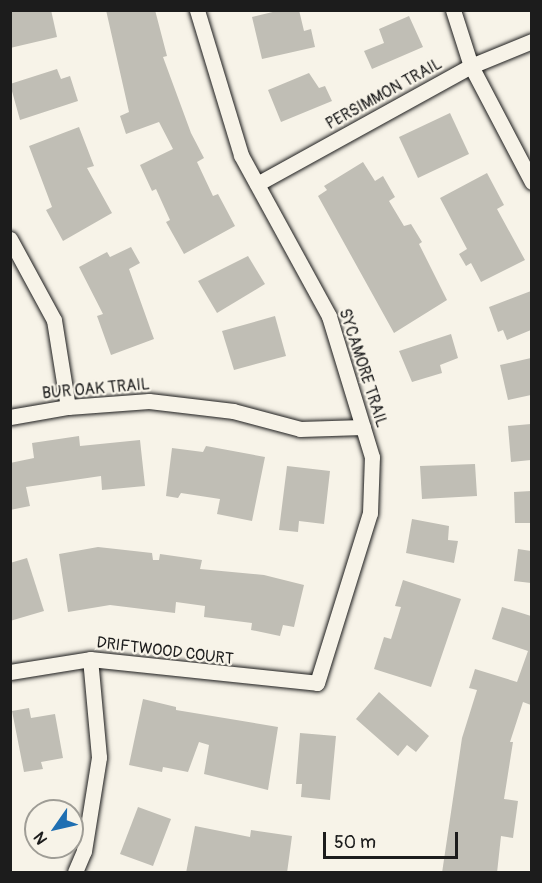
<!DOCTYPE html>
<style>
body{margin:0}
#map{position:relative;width:542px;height:883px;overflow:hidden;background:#f7f3e8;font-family:Pangolin,sans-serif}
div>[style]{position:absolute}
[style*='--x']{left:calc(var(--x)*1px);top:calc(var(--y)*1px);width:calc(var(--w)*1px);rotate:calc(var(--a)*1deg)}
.building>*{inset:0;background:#c0beb5}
.roads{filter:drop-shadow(0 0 2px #1c1c1c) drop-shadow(0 0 2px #1c1c1c)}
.street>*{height:15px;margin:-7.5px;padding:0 7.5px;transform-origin:7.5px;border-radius:7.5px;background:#f7f3e8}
span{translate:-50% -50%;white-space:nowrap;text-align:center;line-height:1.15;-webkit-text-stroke:4.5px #f7f3e8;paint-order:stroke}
.street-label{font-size:16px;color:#1c1c1c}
.frame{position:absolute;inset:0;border:12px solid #1c1c1c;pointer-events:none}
.north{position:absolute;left:24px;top:799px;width:60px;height:60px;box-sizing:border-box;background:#f7f3e8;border:2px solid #9f9d96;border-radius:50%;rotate:236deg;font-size:16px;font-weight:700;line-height:24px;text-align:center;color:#1c1c1c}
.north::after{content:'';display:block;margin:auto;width:21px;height:27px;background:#1f6fb2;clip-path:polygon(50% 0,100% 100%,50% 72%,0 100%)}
.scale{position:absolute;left:323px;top:832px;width:135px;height:27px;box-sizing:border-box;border:3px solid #1c1c1c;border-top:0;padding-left:8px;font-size:18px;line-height:21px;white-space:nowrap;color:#1c1c1c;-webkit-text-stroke:4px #f7f3e8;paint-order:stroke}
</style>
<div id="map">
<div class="building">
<div style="clip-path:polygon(10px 10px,51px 10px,57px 37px,10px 48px)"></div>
<div style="clip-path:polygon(106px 10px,155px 10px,167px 56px,163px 57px,191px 133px,204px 158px,197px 162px,213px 196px,218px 194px,235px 226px,184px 254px,166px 222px,170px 220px,156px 189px,152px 191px,140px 165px,173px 149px,159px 122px,126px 134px,120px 116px,129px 112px)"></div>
<div style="clip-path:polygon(281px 10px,299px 10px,304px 31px,311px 29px,315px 47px,262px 59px,252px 17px)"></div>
<div style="clip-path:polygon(409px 16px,423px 47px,372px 69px,364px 51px,384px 43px,379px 29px)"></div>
<div style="clip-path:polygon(57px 69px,61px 79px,70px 76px,78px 101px,20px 120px,10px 84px)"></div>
<div style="clip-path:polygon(309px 73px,319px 88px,325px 86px,332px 101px,281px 122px,268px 90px)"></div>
<div style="clip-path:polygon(450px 113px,469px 154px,418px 178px,399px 137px)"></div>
<div style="clip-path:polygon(79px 127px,94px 166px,87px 168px,112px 213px,63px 241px,46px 210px,52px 207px,29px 146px)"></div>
<div style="clip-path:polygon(363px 162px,375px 181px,383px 176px,395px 197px,389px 201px,404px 226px,411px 224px,422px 242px,419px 244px,447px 300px,394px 333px,318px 196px,327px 190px,324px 186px)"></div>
<div style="clip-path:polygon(487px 173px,504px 205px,497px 209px,525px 260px,481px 282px,471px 263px,466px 266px,459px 254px,467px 249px,440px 198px)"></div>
<div style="clip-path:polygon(131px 247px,140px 263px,129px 269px,154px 339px,111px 355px,97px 316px,103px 314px,79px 267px,107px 252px,110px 257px)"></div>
<div style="clip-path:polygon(248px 256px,265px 284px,217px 313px,198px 281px)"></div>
<div style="clip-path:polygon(531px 291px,531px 330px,507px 340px,503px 330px,498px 332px,489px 307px)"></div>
<div style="clip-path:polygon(275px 316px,286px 356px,234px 370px,222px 331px)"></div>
<div style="clip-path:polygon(451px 334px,458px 358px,440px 365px,442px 373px,412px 382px,399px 351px)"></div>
<div style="clip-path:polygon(531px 358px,531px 395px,508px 400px,500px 365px)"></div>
<div style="clip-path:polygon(531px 424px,531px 460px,511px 462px,508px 426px)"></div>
<div style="clip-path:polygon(79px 436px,80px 446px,140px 440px,145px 486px,102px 490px,101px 476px,26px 487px,30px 506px,10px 510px,10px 463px,34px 458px,32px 443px)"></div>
<div style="clip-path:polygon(206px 446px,265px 457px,252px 521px,217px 514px,220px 499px,181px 493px,178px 498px,166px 496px,172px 448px,203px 452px)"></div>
<div style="clip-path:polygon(475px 464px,477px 496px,422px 499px,420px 466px)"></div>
<div style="clip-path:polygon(287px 466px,330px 471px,324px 524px,299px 521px,298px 532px,279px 530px)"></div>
<div style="clip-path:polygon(531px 491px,531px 523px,515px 523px,514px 492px)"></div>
<div style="clip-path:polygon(412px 519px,449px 526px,448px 540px,458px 541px,454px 563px,406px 553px)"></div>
<div style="clip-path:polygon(98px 547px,152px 553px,153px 560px,159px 560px,160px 554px,202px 560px,200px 569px,264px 575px,304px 585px,294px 627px,283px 625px,280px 636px,251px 630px,252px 623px,204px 617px,205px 606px,176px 602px,175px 613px,110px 605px,68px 612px,59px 554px)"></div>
<div style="clip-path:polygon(518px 549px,531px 551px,531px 583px,514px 581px)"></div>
<div style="clip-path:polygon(27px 558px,44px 611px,10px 621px,10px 563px)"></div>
<div style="clip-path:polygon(403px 580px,461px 599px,431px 687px,374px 669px,384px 637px,391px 639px,401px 607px,395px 606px)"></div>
<div style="clip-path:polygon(502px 607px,531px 616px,531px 705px,523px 702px,510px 742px,513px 742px,504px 799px,518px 801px,513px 838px,501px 836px,497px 873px,442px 873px,462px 738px,477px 690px,469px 688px,475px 669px,517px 682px,528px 651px,492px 639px)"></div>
<div style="clip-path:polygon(379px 692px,429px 736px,416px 752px,407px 745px,398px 756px,356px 719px)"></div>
<div style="clip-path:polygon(143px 699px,176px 707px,176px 710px,278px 727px,268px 790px,204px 774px,209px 745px,199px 742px,188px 772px,163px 767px,162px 772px,129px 765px)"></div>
<div style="clip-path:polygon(29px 708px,31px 718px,55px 714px,63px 758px,41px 762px,43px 769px,24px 772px,12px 711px)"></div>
<div style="clip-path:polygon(300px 733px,336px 736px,330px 800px,301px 797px,302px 784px,296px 784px)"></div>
<div style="clip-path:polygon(138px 807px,171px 819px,153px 866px,120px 854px)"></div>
<div style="clip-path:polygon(195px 826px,250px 837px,251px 830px,292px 836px,287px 873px,186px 873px)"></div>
</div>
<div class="roads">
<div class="street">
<div style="--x:453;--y:10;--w:59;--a:72.2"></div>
<div style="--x:471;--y:66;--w:131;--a:62.3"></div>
<div style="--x:257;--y:184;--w:244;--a:-28.9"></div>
<div style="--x:471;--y:66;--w:66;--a:-22.3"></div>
<div style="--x:10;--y:239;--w:92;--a:61.5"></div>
<div style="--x:54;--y:320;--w:88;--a:80.9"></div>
<div style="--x:10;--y:417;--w:59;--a:-9.8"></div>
<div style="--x:68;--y:407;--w:81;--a:-4.2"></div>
<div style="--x:149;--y:401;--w:85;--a:6.8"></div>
<div style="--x:233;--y:411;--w:69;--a:15"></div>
<div style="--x:300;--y:429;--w:63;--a:-1.8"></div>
<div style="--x:10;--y:672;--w:81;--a:-9.2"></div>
<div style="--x:90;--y:659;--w:228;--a:6"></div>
<div style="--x:317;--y:683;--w:178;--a:-72.7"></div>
<div style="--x:370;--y:513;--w:56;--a:-88"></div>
<div style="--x:372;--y:457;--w:147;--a:-107"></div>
<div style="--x:329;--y:316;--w:183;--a:-118.7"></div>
<div style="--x:241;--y:155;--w:152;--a:-106.9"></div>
<div style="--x:75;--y:872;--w:23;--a:-67"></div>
<div style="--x:84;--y:851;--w:95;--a:-80.9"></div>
<div style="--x:99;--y:757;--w:98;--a:-95.2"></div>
</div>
</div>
<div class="street-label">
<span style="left:384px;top:94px;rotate:-29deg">PERSIMMON TRAIL</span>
<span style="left:363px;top:368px;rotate:72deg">SYCAMORE TRAIL</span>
<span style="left:96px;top:389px;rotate:-5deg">BUR OAK TRAIL</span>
<span style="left:165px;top:651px;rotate:7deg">DRIFTWOOD COURT</span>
</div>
<div class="frame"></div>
<div class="north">N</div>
<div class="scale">50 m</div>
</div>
